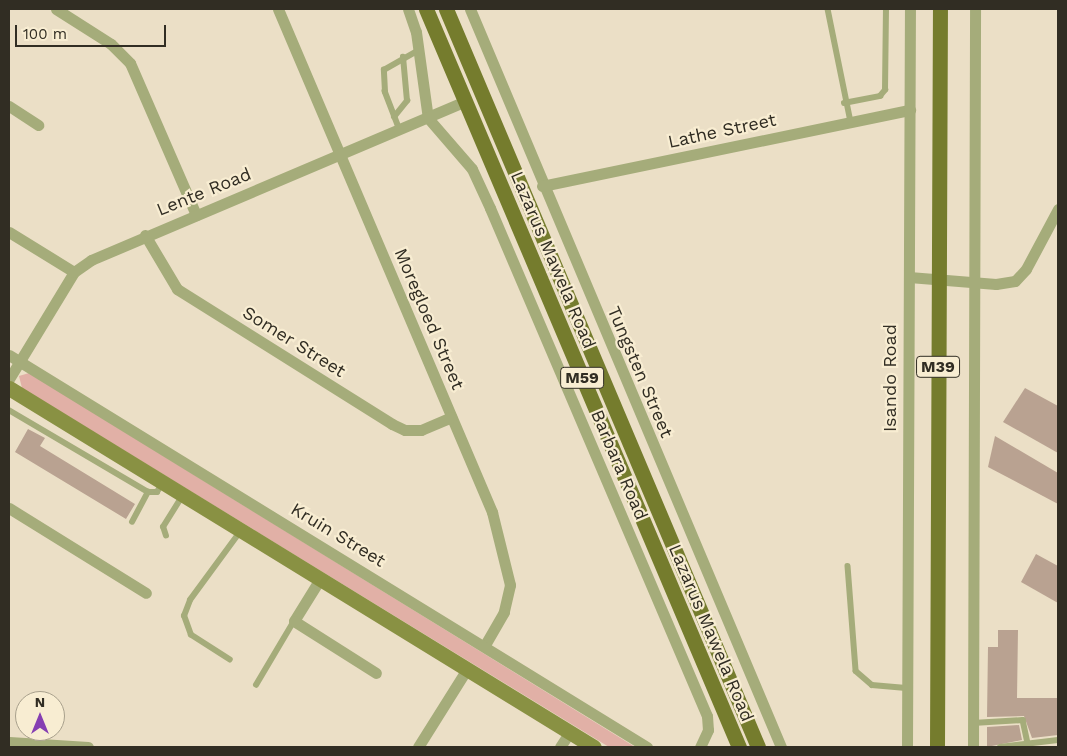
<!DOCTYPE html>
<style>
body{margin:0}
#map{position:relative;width:1067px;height:756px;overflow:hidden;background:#ebdfc6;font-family:"Work Sans",sans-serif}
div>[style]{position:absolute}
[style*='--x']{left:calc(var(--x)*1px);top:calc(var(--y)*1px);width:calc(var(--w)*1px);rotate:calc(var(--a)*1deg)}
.green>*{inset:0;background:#e1b0a6}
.building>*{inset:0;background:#b9a291}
.service>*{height:5.5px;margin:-2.75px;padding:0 2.75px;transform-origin:2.75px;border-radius:2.75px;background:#a5ac7a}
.minor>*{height:11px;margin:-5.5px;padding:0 5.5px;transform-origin:5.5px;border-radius:5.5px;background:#a5ac7a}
.secondary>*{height:15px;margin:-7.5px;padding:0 7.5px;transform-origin:7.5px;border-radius:7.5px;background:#899143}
.primary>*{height:15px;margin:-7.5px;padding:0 7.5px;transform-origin:7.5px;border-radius:7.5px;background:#757c2d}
span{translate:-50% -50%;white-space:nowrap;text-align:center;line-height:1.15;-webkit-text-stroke:4.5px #f8edd2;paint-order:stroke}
.shield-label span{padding:1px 4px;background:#f8edd2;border:1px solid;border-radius:4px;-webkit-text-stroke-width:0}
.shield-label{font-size:16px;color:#312d23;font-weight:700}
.street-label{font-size:18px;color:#312d23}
.frame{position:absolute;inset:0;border:10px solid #312d23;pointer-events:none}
.north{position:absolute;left:15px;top:691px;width:50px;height:50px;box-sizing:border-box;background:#f8edd2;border:1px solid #a8a08c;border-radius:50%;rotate:0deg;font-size:14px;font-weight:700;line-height:20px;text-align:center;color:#312d23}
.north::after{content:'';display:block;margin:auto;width:18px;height:22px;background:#863fb2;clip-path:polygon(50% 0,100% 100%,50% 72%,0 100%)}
.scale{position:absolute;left:15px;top:25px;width:151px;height:22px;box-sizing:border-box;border:2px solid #312d23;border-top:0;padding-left:6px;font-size:15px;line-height:18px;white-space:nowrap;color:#312d23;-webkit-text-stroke:4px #f8edd2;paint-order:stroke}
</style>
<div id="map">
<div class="green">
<div style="clip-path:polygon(29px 373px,635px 747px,609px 747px,22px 388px,19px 376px)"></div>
</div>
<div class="building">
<div style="clip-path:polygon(1025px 388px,1058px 406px,1058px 453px,1003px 422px)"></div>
<div style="clip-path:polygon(28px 429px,45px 438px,40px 446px,135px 504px,126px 519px,15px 452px)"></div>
<div style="clip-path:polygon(995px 436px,1058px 473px,1058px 504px,988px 467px)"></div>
<div style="clip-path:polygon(1036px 554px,1058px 566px,1058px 603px,1021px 582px)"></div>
<div style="clip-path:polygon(998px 630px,1018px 630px,1017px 698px,1058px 698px,1058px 735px,1032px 738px,1024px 716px,987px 717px,988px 647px,998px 647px)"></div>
<div style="clip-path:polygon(1019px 725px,1022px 740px,987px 747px,987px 727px)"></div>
</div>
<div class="service">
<div style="--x:828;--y:9;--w:115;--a:78.5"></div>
<div style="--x:844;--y:103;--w:37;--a:-11"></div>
<div style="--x:880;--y:96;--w:8;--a:-50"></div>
<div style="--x:885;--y:90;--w:81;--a:-89.3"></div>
<div style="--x:394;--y:117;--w:21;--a:-51"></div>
<div style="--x:407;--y:101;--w:44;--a:-95.2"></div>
<div style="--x:399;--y:129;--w:40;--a:-111"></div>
<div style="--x:385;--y:92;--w:22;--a:-93"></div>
<div style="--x:384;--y:70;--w:40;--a:-29.7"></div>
<div style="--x:9;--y:410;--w:161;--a:30.5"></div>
<div style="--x:148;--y:492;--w:9;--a:0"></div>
<div style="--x:157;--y:492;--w:9;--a:-58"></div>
<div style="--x:132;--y:522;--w:34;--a:-62"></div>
<div style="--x:166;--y:536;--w:9;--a:-108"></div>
<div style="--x:163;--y:527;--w:36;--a:-58"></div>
<div style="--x:848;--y:566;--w:105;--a:85.6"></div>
<div style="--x:856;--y:671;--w:21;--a:41"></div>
<div style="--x:872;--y:685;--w:34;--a:5"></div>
<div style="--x:230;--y:660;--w:46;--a:-147.3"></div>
<div style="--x:191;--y:635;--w:20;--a:-110"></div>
<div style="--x:184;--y:616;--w:17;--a:-69"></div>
<div style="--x:190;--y:600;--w:84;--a:-53.7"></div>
<div style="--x:256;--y:685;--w:74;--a:-59.3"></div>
<div style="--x:973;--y:723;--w:50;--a:-3.4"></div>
<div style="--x:1023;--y:720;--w:25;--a:78"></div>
<div style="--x:1000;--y:747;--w:58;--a:-6.9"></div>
</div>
<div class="minor">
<div style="--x:56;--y:9;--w:65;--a:32.5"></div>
<div style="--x:111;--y:44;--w:27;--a:45"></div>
<div style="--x:130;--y:63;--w:166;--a:66.5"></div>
<div style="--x:278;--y:9;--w:547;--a:66.95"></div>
<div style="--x:492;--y:512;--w:75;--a:76.1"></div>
<div style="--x:510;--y:585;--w:28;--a:103"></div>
<div style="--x:504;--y:612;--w:39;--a:120"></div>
<div style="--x:408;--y:9;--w:24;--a:71"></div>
<div style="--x:416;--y:32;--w:87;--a:82.1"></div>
<div style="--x:428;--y:118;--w:67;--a:49.2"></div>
<div style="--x:472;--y:169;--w:43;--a:65.2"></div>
<div style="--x:490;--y:208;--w:552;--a:66.87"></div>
<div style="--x:707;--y:716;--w:14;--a:86"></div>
<div style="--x:708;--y:730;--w:19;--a:115"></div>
<div style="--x:470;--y:9;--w:801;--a:67.15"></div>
<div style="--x:9;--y:106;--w:35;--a:33"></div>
<div style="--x:542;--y:186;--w:376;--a:-11.7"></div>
<div style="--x:9;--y:232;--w:76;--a:31.6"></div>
<div style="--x:145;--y:235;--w:63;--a:59.3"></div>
<div style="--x:177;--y:289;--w:254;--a:32.1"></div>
<div style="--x:392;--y:424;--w:14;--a:25"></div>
<div style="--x:405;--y:430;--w:16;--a:0"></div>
<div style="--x:421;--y:430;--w:33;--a:-23"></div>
<div style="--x:909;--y:277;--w:87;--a:4.6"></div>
<div style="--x:996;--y:284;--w:19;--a:-9"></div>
<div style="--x:1015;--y:281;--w:16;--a:-47"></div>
<div style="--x:1026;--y:269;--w:68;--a:-61.9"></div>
<div style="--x:9;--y:355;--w:749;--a:31.57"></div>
<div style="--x:9;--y:379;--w:125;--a:-58.7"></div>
<div style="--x:74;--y:272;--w:21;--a:-35"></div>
<div style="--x:91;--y:260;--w:406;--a:-23"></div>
<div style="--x:9;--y:508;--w:161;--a:31.8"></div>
<div style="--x:320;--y:579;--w:49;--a:121.8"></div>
<div style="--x:294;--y:621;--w:97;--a:32.4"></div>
<div style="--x:9;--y:742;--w:79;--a:3.6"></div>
<div style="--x:418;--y:747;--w:92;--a:-57.9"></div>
<div style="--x:560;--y:747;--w:17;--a:-57"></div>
<div style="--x:907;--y:747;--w:738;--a:-89.77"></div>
<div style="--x:973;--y:747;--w:738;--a:-89.84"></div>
</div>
<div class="secondary">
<div style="--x:9;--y:388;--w:686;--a:31.54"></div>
</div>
<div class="primary">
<div style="--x:426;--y:9;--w:802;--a:67.02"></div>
<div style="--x:446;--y:9;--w:801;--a:67.08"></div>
<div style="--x:937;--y:747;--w:738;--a:-89.77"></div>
</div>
<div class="shield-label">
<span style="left:938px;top:367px">M39</span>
<span style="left:582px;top:378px">M59</span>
</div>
<div class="street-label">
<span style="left:722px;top:131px;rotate:-12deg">Lathe Street</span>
<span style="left:204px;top:192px;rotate:-22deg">Lente Road</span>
<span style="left:553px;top:260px;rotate:67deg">Lazarus Mawela Road</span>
<span style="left:429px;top:319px;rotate:67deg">Moregloed Street</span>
<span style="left:294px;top:342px;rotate:32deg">Somer Street</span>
<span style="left:640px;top:372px;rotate:67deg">Tungsten Street</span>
<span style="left:890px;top:378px;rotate:-90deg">Isando Road</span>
<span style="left:619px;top:465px;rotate:67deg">Barbara Road</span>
<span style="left:338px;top:535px;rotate:31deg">Kruin Street</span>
<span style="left:711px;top:633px;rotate:67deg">Lazarus Mawela Road</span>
</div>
<div class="frame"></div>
<div class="north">N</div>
<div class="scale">100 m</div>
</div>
